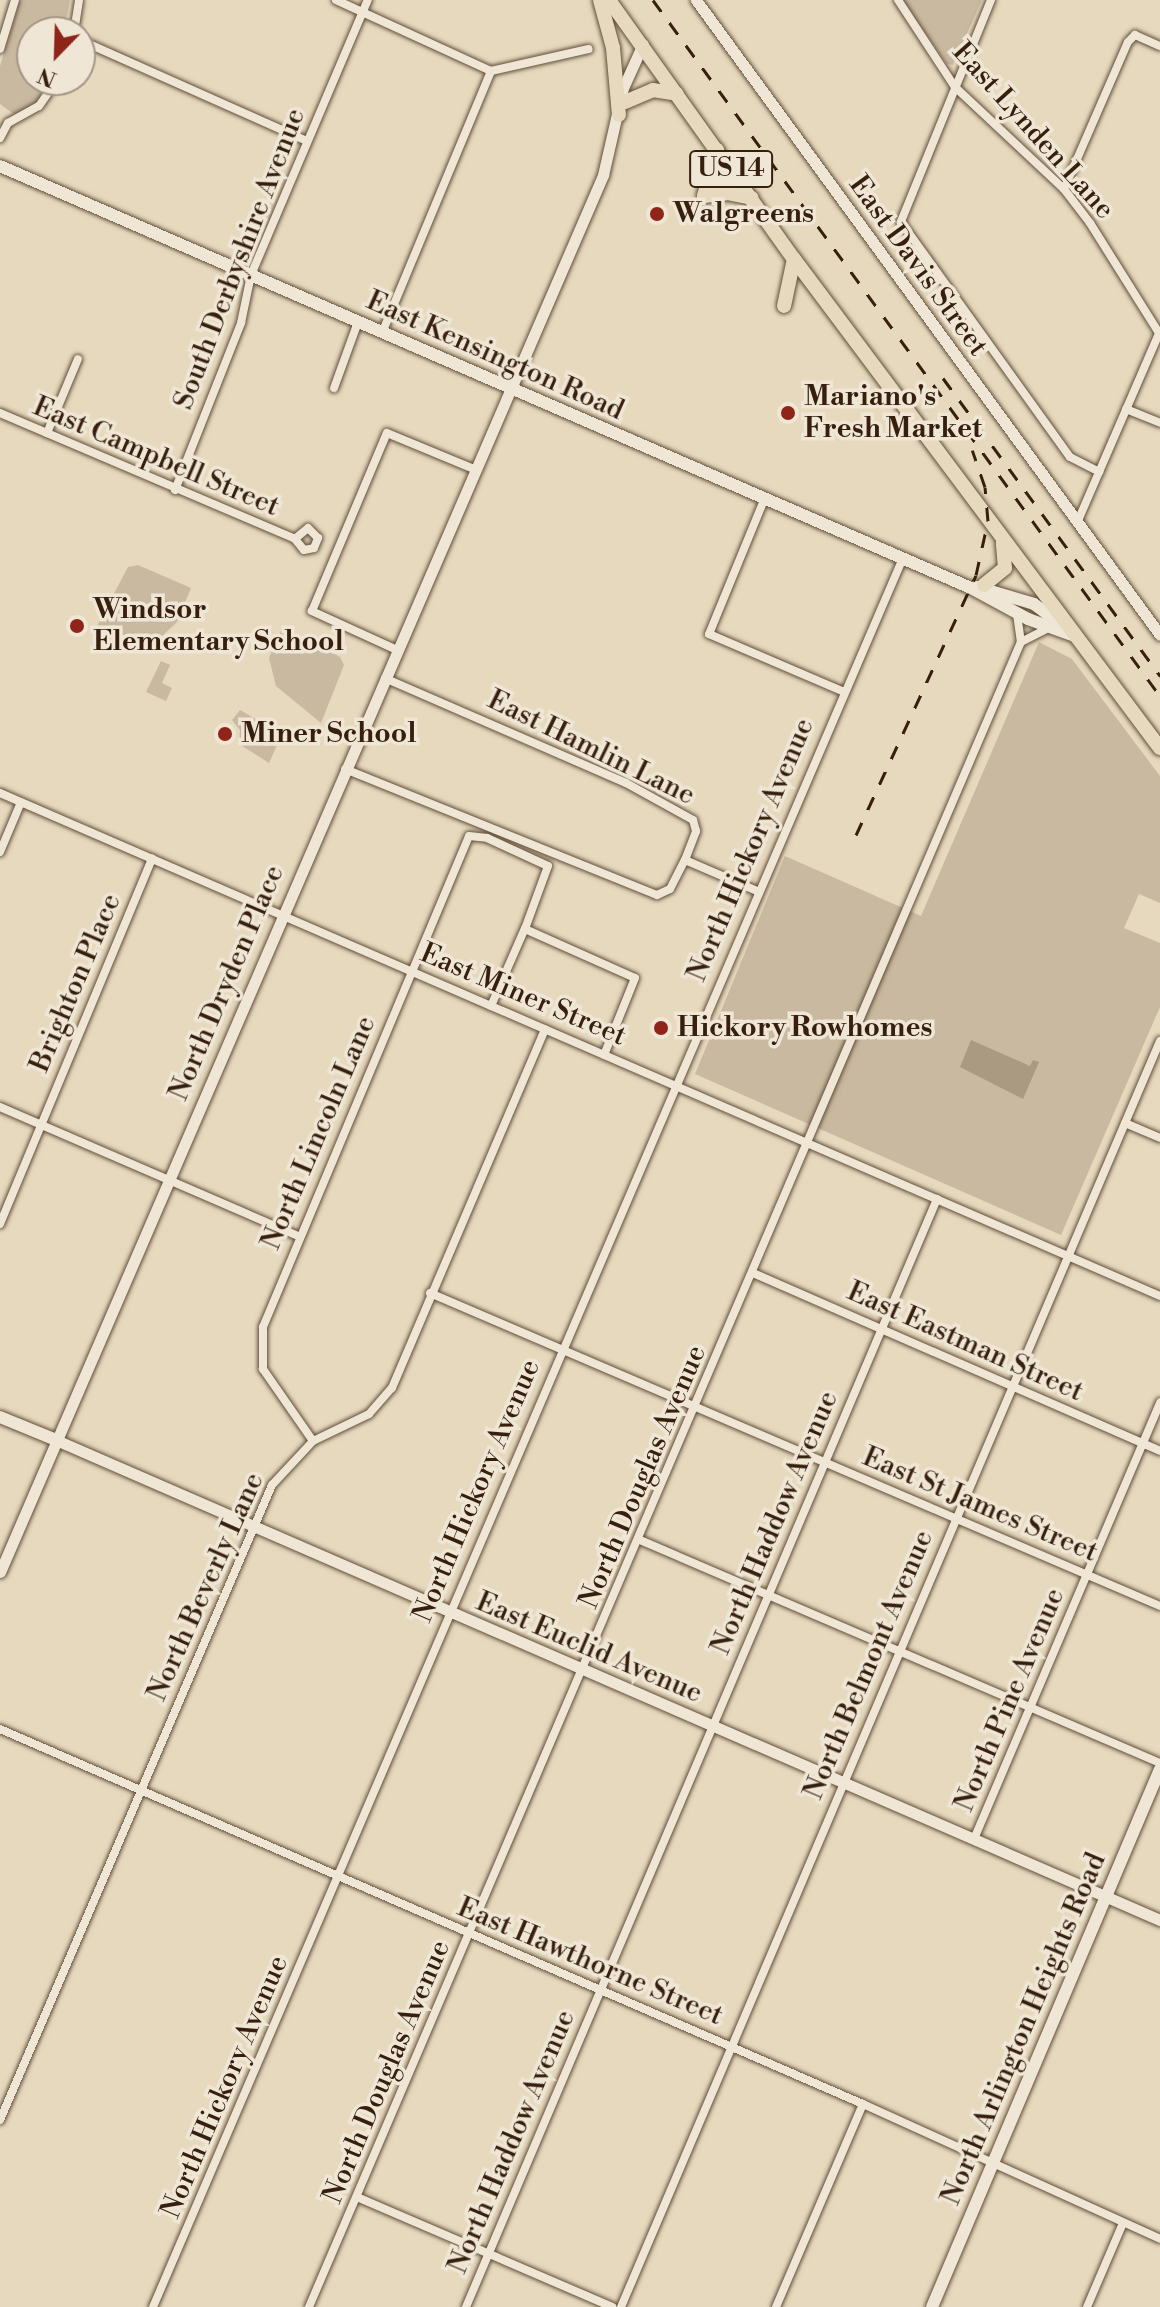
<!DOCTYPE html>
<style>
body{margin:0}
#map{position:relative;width:1160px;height:2307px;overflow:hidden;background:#e6d9be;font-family:"Libre Bodoni",serif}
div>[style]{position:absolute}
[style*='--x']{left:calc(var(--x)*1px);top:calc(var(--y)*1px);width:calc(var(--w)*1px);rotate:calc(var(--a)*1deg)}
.green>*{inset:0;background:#c8b9a0}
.water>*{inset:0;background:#aa9a82}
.roads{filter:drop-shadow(0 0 2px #624e39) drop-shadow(0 0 2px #624e39)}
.minor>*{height:8px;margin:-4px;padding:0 4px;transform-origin:4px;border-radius:4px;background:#efe6d5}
.tertiary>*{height:11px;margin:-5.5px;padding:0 5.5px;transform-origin:5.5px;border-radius:5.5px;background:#efe6d5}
.secondary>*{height:12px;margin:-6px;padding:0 6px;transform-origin:6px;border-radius:6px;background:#efe6d5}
.primary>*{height:14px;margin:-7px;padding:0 7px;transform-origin:7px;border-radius:7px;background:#e6d9be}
.rail>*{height:3px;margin-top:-1.5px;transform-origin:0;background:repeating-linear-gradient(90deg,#361f0d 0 14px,transparent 0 28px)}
.dots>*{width:22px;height:22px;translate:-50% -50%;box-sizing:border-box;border:4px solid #efe6d5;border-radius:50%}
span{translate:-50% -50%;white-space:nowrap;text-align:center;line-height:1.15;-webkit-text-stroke:7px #efe6d5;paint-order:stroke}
.shield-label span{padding:2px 6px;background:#efe6d5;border:2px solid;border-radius:6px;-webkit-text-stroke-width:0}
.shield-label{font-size:26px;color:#361f0d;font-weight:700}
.street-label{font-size:28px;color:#361f0d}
.poi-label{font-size:28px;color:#361f0d;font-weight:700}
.left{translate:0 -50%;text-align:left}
.north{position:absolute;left:16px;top:16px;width:80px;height:80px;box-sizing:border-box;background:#efe6d5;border:2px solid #a59685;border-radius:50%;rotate:203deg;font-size:22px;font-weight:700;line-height:32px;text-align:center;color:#361f0d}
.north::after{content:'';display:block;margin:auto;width:28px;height:36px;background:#8f2418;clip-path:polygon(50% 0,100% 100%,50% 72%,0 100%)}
</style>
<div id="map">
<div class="green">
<div style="clip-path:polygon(20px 0,70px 0,64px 32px,32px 32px,32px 80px,46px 80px,37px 105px,15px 115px,0 104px,0 66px)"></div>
<div style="clip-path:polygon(902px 0,982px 0,953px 65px,947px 64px)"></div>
<div style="clip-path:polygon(138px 565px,191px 588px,177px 622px,161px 637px,141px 641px,97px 626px,128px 567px)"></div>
<div style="clip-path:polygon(282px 628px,340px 657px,344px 665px,321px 723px,276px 686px,269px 658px)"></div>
<div style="clip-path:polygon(1039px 642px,1072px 659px,1160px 776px,1160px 903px,1139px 894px,1124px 928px,1160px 943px,1160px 1007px,1061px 1235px,695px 1074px,785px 856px,921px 916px)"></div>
<div style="clip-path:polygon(161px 661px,170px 665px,162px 683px,172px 688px,166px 701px,146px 692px)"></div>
<div style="clip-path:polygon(240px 710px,282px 734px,269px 763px,239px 744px,240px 730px,232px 720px)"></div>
</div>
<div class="water">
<div style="clip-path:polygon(971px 1040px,1030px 1066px,1033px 1060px,1039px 1062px,1023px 1099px,960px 1067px)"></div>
</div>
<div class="roads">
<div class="minor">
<div style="--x:336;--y:0;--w:170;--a:24.6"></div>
<div style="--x:491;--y:71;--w:100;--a:-12.7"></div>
<div style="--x:898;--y:0;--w:104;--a:56.8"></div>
<div style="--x:955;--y:87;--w:149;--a:43.1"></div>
<div style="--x:1064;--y:189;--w:43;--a:52.6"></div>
<div style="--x:1090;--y:223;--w:130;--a:57.9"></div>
<div style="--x:991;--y:0;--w:240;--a:112.1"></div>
<div style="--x:901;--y:222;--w:289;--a:54.3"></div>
<div style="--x:1070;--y:457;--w:33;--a:27"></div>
<div style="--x:74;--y:32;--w:32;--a:-81"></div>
<div style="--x:80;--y:40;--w:248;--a:24"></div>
<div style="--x:0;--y:49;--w:51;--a:-73"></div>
<div style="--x:0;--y:138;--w:17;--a:-62"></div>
<div style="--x:8;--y:123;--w:35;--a:-29"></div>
<div style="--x:39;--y:106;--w:32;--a:-55"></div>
<div style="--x:1064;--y:189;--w:160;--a:-66.5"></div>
<div style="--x:1128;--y:42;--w:10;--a:-45"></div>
<div style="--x:1135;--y:35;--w:27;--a:24"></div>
<div style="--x:382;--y:333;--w:284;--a:-67.4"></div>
<div style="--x:334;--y:388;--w:70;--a:-70"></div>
<div style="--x:1126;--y:409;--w:37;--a:22"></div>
<div style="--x:0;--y:413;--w:321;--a:23.1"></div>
<div style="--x:295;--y:539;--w:14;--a:51"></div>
<div style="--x:304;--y:550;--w:10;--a:-11"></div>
<div style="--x:314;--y:548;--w:11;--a:-68"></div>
<div style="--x:318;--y:538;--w:14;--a:-135"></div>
<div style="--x:308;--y:528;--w:17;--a:140"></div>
<div style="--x:47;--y:433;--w:80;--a:-67.3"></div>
<div style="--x:175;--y:490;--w:180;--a:-68.4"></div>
<div style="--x:241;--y:323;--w:49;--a:-78.2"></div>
<div style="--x:251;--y:275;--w:299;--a:-67"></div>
<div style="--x:764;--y:500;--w:145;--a:112.3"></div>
<div style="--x:709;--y:634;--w:145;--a:23.2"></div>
<div style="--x:1077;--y:523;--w:209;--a:-66.6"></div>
<div style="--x:1017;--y:614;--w:28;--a:82"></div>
<div style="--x:1021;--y:642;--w:31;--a:-27"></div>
<div style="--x:397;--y:650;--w:94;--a:-155.4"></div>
<div style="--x:312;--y:611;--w:193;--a:-67.2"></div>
<div style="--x:387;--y:433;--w:94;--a:22.5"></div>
<div style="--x:345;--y:769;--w:336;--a:22"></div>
<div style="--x:657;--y:895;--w:14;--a:-25"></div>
<div style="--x:670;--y:889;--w:33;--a:-63"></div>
<div style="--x:685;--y:860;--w:31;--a:-69"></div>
<div style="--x:696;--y:831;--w:11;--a:-105"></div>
<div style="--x:693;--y:820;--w:77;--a:-151.1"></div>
<div style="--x:626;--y:783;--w:263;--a:-156.5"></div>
<div style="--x:0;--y:793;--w:1264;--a:23.44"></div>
<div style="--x:0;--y:852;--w:54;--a:-67.2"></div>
<div style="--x:685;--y:860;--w:78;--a:23.3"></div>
<div style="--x:491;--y:1006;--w:85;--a:-66.4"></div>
<div style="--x:0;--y:1107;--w:327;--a:23.4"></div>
<div style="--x:1125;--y:1123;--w:38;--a:23"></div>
<div style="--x:0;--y:1224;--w:396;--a:-67.4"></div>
<div style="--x:753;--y:1273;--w:444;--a:23.6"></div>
<div style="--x:430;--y:1293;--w:794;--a:23.21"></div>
<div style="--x:313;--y:1441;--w:88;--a:-124.8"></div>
<div style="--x:263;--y:1369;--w:42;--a:-90"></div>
<div style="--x:263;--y:1327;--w:532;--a:-67.24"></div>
<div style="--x:469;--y:836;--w:18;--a:6"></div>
<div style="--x:487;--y:838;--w:67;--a:24.7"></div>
<div style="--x:548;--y:866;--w:67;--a:110.1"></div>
<div style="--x:525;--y:929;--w:120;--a:24"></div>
<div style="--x:635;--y:978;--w:83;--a:111.9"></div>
<div style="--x:640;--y:1540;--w:566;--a:23.21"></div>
<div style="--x:0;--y:1729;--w:941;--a:23.49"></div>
<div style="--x:863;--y:2104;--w:326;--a:24.4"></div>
<div style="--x:974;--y:1839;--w:475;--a:-66.9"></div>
<div style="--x:0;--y:2120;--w:691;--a:-66.81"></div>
<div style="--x:272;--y:1485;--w:60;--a:-47"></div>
<div style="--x:313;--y:1441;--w:62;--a:-25.7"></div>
<div style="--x:369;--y:1414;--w:35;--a:-49"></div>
<div style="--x:392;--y:1388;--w:390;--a:-66.9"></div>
<div style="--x:357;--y:2197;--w:278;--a:23.3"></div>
<div style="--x:153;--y:2307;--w:1903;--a:-66.79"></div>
<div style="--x:309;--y:2307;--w:1811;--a:-66.85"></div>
<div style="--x:466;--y:2307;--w:1204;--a:-66.97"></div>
<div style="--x:621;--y:2307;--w:1376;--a:-66.94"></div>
<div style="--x:776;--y:2307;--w:221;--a:-66.8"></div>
<div style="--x:1087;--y:2307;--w:91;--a:-66.8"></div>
</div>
<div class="tertiary">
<div style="--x:696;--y:0;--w:786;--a:53.84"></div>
<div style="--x:56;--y:1440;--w:1204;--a:23.5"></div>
<div style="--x:0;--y:1572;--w:1522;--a:-66.65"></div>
<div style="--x:603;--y:175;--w:89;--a:-77.1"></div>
<div style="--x:623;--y:88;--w:48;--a:-65.6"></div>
</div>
<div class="secondary">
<div style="--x:0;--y:166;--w:1059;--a:23.49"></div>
<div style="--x:971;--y:588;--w:65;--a:28.5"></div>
<div style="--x:1028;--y:619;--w:50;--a:19.9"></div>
<div style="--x:977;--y:587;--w:59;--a:16.6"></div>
<div style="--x:1034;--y:604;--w:41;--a:37.1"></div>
<div style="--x:0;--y:1417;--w:61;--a:22.3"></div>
<div style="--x:932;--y:2307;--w:584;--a:-67.03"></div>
</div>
<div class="primary">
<div style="--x:600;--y:0;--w:50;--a:74.8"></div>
<div style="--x:613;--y:48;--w:67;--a:84.9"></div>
<div style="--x:609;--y:0;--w:318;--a:54.5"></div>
<div style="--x:794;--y:259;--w:611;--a:53.19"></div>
<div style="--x:625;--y:102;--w:30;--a:-23"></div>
<div style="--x:653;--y:90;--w:24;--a:9"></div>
<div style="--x:704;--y:196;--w:23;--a:-7"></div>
<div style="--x:727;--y:193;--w:25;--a:11"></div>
<div style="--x:704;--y:196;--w:48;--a:-74.2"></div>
<div style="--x:784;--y:306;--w:48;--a:-78"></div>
<div style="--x:984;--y:585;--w:27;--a:-39"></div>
<div style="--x:1005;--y:568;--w:25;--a:-95"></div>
</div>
</div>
<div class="rail">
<div style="--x:653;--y:0;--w:861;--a:53.93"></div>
<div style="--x:943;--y:378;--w:369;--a:53.9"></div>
<div style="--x:856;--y:835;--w:286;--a:-65.2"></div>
<div style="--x:976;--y:575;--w:55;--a:-77.5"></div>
<div style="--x:988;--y:521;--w:34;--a:-95"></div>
<div style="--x:985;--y:487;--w:39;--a:-109"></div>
</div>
<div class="dots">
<div style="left:657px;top:214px;background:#8f2418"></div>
<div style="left:788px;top:413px;background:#8f2418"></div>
<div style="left:77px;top:626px;background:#8f2418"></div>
<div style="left:225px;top:734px;background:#8f2418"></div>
<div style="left:661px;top:1028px;background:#8f2418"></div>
</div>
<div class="shield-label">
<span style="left:731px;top:169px">US 14</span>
</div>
<div class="street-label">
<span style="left:1033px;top:131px;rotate:48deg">East Lynden Lane</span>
<span style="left:240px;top:259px;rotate:-69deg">South Derbyshire Avenue</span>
<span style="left:918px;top:266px;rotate:54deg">East Davis Street</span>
<span style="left:495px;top:356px;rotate:24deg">East Kensington Road</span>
<span style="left:156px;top:457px;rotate:23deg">East Campbell Street</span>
<span style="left:591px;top:748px;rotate:26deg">East Hamlin Lane</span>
<span style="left:751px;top:850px;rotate:-67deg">North Hickory Avenue</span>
<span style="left:76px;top:983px;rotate:-67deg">Brighton Place</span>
<span style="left:227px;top:983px;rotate:-67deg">North Dryden Place</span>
<span style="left:523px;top:995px;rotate:23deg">East Miner Street</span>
<span style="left:319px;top:1133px;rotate:-67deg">North Lincoln Lane</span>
<span style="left:965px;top:1342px;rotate:24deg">East Eastman Street</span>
<span style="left:643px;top:1477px;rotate:-67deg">North Douglas Avenue</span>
<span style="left:477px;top:1491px;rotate:-67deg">North Hickory Avenue</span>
<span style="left:980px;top:1505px;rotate:23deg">East St James Street</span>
<span style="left:775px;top:1523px;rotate:-67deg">North Haddow Avenue</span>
<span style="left:206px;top:1587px;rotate:-66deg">North Beverly Lane</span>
<span style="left:589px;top:1648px;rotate:23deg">East Euclid Avenue</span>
<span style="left:869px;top:1665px;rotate:-67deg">North Belmont Avenue</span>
<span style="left:1010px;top:1700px;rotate:-67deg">North Pine Avenue</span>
<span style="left:590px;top:1962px;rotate:23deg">East Hawthorne Street</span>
<span style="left:1024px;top:2029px;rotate:-67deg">North Arlington Heights Road</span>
<span style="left:387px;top:2072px;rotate:-67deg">North Douglas Avenue</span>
<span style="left:225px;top:2087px;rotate:-67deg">North Hickory Avenue</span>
<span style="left:512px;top:2142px;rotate:-67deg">North Haddow Avenue</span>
</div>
<div class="poi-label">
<span class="left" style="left:673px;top:214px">Walgreens</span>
<span class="left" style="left:804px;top:413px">Mariano's<br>Fresh Market</span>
<span class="left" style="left:93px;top:626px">Windsor<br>Elementary School</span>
<span class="left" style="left:241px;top:734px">Miner School</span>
<span class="left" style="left:677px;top:1028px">Hickory Rowhomes</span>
</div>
<div class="north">N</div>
</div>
